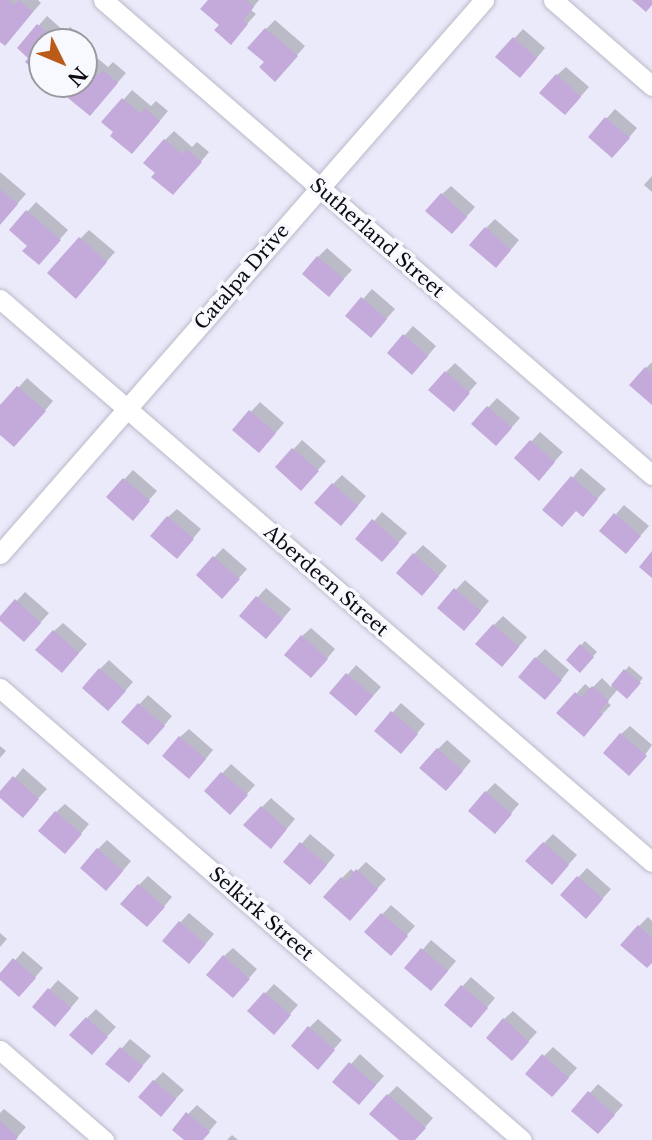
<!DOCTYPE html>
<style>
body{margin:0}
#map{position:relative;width:652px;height:1140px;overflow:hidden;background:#eaeafa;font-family:"Libre Baskerville",serif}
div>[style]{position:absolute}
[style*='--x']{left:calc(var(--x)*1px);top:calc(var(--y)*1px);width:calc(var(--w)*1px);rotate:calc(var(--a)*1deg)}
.shadow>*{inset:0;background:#0003}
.building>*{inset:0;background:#c4a9db}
.roads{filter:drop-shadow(0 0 2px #b9bac9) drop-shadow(0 0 2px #b9bac9)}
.minor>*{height:19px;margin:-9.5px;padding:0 9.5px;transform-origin:9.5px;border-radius:9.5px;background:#fff}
span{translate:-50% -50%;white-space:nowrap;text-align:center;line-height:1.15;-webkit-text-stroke:7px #f8f8ff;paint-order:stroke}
.street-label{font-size:19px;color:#0b0b10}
.north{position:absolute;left:28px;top:28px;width:70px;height:70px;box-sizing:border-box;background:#f8f8ff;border:2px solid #99999f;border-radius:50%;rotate:133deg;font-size:19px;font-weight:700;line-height:28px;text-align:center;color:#0b0b10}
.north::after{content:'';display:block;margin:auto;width:24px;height:32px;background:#bb5b19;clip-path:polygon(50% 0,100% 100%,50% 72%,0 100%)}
</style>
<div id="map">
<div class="shadow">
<div style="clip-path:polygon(0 0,38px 0,41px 3px,13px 34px,0 39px)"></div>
<div style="clip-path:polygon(211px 0,259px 0,251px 10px,256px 14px,239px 33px,221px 25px)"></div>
<div style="clip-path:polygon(47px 16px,65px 32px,70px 27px,83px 37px,79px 42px,42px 42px,42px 74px,19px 48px)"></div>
<div style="clip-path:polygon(275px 20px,305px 46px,284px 70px,266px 62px,266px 29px)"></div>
<div style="clip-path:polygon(523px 29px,545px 48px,529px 67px,498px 56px)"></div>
<div style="clip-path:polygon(90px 52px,108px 67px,113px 62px,126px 73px,98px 105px,74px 94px,63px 84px,84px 84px,84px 58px)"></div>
<div style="clip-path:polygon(566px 67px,589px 87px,574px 104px,557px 75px)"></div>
<div style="clip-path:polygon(132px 90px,151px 106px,156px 101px,168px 111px,141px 143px,116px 132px,104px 122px)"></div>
<div style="clip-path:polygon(615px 109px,637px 128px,621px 147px,590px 137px)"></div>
<div style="clip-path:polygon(174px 131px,192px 147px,197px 142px,209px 152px,182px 184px,157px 173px,165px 140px)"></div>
<div style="clip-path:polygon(0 172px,26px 194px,0 223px)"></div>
<div style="clip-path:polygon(652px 176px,652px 192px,644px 185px)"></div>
<div style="clip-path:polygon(451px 186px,475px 207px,461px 223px,442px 194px)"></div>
<div style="clip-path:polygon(36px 202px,68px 230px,47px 254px,30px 246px,11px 230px)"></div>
<div style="clip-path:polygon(495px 219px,519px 240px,505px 257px,486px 228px)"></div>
<div style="clip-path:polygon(89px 230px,115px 252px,84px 287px,80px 239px)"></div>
<div style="clip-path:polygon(327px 248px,352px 270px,337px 286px,318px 257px)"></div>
<div style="clip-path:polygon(372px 289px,395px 309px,379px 327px,348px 316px)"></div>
<div style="clip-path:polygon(413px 326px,436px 346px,421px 364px,389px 353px)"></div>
<div style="clip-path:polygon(652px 362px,652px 402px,646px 368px)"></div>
<div style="clip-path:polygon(455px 363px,477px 383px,462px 400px,446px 372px)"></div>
<div style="clip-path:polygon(27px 378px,53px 401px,23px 436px,0 432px,0 408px)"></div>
<div style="clip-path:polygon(497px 398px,520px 418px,505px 435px,473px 424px)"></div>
<div style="clip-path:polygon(260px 402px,284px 423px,268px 442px,235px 429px)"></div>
<div style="clip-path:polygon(540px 432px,563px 452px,548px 469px,516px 458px)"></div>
<div style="clip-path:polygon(302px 440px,326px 461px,310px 479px,277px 467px)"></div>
<div style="clip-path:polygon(581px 468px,606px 489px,591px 506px,577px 510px,545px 510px)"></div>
<div style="clip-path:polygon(133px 470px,157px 491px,141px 509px,108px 497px)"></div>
<div style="clip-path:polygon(342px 475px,366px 496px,350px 515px,333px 484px)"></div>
<div style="clip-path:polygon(624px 505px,649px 526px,634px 543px,616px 514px)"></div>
<div style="clip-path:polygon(177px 509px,201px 529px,185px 548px,168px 517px)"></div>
<div style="clip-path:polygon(382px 512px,407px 533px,391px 551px,374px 521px)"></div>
<div style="clip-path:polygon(423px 545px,447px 566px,431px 585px,414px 554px)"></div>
<div style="clip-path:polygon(223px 548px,247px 569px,231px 587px,198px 575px)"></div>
<div style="clip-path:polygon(465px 580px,489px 601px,473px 620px,440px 607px)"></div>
<div style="clip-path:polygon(266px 588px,291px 609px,275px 628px,242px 615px)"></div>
<div style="clip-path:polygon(25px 592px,49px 613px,33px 631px,0 619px)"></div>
<div style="clip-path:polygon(503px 616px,527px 637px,511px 656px,494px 625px)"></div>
<div style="clip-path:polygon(63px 623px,87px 644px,71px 662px,54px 631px)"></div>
<div style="clip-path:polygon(311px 628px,335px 649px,320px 667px,302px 636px)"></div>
<div style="clip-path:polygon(585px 641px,597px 652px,580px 670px,568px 660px)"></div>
<div style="clip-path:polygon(545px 649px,569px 670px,554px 689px,536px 658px)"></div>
<div style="clip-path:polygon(109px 660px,133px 682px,117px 700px,100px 669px)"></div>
<div style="clip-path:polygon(356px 665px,381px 687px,365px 705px,332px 693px)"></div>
<div style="clip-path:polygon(629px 666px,643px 678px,627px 696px,618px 689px,607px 702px,611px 705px,592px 725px,559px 713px,585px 684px,591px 689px,602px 678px,611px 687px)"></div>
<div style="clip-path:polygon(148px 695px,172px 716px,157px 734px,123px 722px)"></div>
<div style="clip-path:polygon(401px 703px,425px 724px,409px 743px,376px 731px)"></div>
<div style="clip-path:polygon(630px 726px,652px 745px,638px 765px,621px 734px)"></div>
<div style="clip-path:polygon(189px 729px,213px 750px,198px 768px,180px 737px)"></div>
<div style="clip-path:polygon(447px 740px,471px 761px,455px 780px,438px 749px)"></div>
<div style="clip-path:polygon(0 746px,6px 751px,0 758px)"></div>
<div style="clip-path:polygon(231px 764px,255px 785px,239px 803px,206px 791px)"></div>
<div style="clip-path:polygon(23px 768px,47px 789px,31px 806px,0 796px)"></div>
<div style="clip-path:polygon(495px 783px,519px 804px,503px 823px,486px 792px)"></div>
<div style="clip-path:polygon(271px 798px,295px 819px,279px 838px,262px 807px)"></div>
<div style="clip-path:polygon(65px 804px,89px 824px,73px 843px,56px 812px)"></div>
<div style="clip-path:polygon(310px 834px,335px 855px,319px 874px,286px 862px)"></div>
<div style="clip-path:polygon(553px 834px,577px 855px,561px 873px,544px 843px)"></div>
<div style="clip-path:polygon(107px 840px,131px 861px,115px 880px,98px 849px)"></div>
<div style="clip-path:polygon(366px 862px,386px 879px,359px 909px,342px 878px,351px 869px,355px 873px)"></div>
<div style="clip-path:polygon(587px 868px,611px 889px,595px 907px,562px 895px)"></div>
<div style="clip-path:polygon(148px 876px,172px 897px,156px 916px,139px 885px)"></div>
<div style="clip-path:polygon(391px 905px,415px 926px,399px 944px,366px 932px)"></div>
<div style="clip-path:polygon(189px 913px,214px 934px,198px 953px,164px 940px)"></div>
<div style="clip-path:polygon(648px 917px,652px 921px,652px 961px,639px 926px)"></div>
<div style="clip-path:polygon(0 933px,7px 939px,0 947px)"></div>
<div style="clip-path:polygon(431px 940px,456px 961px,440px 980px,407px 968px)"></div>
<div style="clip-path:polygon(233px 948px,257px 969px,241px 987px,224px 956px)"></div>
<div style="clip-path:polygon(23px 951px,43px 968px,28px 986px,0 978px)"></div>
<div style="clip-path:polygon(471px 977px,495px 998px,480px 1016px,446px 1004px)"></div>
<div style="clip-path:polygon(58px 980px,79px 998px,64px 1016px,34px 1007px)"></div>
<div style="clip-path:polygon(274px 984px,298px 1005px,282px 1023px,249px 1011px)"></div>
<div style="clip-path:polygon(96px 1009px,116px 1027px,100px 1044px,87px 1018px)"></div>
<div style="clip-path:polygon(513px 1011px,537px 1032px,521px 1050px,504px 1019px)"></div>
<div style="clip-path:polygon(318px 1019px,342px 1040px,326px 1058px,309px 1028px)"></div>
<div style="clip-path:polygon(130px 1039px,151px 1056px,137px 1072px,108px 1064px)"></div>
<div style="clip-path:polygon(553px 1047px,577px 1068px,561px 1086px,544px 1056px)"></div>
<div style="clip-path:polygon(360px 1054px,384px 1076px,368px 1094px,335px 1082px)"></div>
<div style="clip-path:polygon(163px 1072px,184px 1090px,170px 1105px,154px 1081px)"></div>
<div style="clip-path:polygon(598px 1084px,623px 1105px,607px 1123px,590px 1093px)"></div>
<div style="clip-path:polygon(397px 1086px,433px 1118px,414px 1140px,402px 1140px,388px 1095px)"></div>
<div style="clip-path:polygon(197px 1105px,217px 1122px,202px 1140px,187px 1140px,188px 1114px)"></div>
<div style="clip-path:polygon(4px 1109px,26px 1127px,15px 1140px,0 1140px,0 1113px)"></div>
<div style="clip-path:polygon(232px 1135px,238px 1140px,227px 1140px)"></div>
</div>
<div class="building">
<div style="clip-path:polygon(0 0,8px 0,14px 5px,19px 0,33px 12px,5px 46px,0 42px)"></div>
<div style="clip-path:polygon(208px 0,246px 0,254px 7px,243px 20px,248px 24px,231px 45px,214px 30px,219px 25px,200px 9px)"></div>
<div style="clip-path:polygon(632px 0,652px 0,652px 5px,646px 12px)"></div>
<div style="clip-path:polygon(37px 24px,56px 40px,60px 34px,69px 42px,42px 42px,42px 76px,25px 62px,28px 58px,17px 48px)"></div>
<div style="clip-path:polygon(265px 28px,298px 56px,275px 82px,259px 67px,264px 62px,247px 48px)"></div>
<div style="clip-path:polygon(513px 37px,537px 58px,520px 78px,495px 57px)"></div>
<div style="clip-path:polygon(84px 63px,99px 75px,103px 70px,118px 83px,90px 116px,68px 98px,71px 94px,60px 84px,84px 84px)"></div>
<div style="clip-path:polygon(556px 74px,581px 97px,565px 115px,539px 93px)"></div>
<div style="clip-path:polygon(122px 98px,141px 114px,145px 108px,160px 121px,132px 154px,110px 136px,113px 132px,101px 122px)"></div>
<div style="clip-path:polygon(605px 117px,630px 138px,612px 158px,588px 137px)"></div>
<div style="clip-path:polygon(164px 139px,182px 154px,187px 149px,202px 162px,173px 195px,151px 177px,155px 173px,143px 163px)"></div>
<div style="clip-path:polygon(0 189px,18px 204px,0 225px)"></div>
<div style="clip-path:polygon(441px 193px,467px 217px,452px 234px,425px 211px)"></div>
<div style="clip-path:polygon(26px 210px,61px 240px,39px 265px,22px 251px,27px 246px,9px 230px)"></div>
<div style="clip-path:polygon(485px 227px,511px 250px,496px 268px,469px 245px)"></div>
<div style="clip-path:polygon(79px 237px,107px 262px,76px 299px,47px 273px)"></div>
<div style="clip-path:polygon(317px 256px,344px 279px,329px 297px,302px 274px)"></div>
<div style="clip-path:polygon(361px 297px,387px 319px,371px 338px,345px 316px)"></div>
<div style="clip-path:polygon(403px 334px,428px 356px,412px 375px,387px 353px)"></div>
<div style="clip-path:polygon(645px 367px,652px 373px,652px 405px,629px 385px)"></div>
<div style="clip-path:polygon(445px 371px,470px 393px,454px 412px,428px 390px)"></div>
<div style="clip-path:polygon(17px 386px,46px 411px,14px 447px,0 435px,0 405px)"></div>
<div style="clip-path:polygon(487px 406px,512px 428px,496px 446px,471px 424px)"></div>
<div style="clip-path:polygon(249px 410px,276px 433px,259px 453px,232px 430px)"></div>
<div style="clip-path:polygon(530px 440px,555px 462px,539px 481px,514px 458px)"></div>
<div style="clip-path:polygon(292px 448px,319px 471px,301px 491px,275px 467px)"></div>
<div style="clip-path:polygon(571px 476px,598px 499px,583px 517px,576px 511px,562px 527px,542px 510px)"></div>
<div style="clip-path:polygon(123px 478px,150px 501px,133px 521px,106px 497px)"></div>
<div style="clip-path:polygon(332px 483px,358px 506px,341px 526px,314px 503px)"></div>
<div style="clip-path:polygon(614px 513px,641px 536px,626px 554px,599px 531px)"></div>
<div style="clip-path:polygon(167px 516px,194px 539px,177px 559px,150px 536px)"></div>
<div style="clip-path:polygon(372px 519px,399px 543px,382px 562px,355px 539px)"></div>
<div style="clip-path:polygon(652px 551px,652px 578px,639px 567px)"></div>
<div style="clip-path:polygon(413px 553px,439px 576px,422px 596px,396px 573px)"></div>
<div style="clip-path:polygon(213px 556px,240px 579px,222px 599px,196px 575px)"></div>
<div style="clip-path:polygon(454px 588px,481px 611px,464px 631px,437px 608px)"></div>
<div style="clip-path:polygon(256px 596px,283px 619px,266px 639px,239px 616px)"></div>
<div style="clip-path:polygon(15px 599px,41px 623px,24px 642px,0 621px,0 616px)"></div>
<div style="clip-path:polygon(493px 624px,519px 647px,502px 667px,475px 644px)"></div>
<div style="clip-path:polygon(53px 630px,79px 653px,62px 673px,35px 650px)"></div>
<div style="clip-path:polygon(301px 635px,328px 659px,311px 678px,284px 655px)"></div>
<div style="clip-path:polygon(580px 644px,594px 657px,580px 673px,566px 660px)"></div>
<div style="clip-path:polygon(535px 657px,562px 680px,545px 700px,518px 677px)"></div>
<div style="clip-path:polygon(99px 668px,126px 691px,108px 711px,82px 688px)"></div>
<div style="clip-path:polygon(624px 669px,641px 683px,627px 699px,611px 685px)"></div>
<div style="clip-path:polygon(346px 673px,373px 696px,356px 716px,329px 693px)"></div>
<div style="clip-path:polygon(592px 686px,609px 701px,599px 712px,603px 714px,584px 737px,556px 713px,575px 692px,581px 698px)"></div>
<div style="clip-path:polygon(138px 703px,165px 726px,148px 745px,121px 722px)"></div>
<div style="clip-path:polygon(391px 711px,418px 734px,401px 754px,374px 731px)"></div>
<div style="clip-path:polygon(620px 733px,647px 756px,629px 776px,603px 753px)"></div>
<div style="clip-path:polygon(179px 736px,206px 759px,189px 779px,162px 756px)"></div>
<div style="clip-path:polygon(437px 748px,463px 771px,446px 791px,419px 768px)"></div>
<div style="clip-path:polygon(221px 772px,248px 795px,230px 815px,204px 791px)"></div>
<div style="clip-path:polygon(13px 776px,39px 799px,23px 818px,0 798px,0 791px)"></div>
<div style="clip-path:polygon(485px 791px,512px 814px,495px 834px,468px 811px)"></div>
<div style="clip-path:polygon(261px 806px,287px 829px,271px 849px,243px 825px)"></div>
<div style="clip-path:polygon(55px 811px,82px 834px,65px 854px,38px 831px)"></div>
<div style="clip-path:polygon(300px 842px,327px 865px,310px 885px,283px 862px)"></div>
<div style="clip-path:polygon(543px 842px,569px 865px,552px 885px,525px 861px)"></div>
<div style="clip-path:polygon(97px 848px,123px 871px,106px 891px,80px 868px)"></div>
<div style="clip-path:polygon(356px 869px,378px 889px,350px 921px,323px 897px,341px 877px,346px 882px)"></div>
<div style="clip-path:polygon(577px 876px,603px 899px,586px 919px,560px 895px)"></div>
<div style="clip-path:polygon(138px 884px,165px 907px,147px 927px,120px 904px)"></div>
<div style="clip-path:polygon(381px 913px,408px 936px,391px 956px,364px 932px)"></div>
<div style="clip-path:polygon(179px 921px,206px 944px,189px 964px,162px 941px)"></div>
<div style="clip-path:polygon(638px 925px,652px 938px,652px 963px,647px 968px,620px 945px)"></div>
<div style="clip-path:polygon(421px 948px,448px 971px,431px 991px,404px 968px)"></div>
<div style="clip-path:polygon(223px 955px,250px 979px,233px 998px,206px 975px)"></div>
<div style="clip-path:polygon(13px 958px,36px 978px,19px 997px,0 980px,0 973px)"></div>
<div style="clip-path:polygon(461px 985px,488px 1008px,471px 1028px,444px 1005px)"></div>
<div style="clip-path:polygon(48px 988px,71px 1008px,55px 1027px,32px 1007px)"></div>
<div style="clip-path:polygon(264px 992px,291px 1015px,274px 1035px,247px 1011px)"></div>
<div style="clip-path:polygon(86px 1017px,108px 1037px,92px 1055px,69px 1035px)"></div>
<div style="clip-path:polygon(503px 1018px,529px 1042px,512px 1061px,486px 1038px)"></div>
<div style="clip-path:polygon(308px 1026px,335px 1050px,318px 1070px,291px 1046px)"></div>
<div style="clip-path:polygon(120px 1047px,143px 1066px,129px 1083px,105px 1064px)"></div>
<div style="clip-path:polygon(542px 1054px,569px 1078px,552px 1097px,525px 1074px)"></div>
<div style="clip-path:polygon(349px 1062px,376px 1085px,359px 1105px,332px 1082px)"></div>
<div style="clip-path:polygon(153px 1080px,176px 1099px,161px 1117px,138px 1097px)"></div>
<div style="clip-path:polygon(588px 1091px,615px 1115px,598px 1134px,571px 1111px)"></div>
<div style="clip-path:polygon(387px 1094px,426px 1128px,415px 1140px,399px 1140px,369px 1114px)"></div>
<div style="clip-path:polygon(186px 1112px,210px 1132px,203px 1140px,184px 1140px,172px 1130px)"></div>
<div style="clip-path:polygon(0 1121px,18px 1137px,16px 1140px,0 1140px)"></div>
</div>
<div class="roads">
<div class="minor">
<div style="--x:103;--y:0;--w:726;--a:40.87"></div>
<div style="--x:553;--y:0;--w:131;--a:41"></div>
<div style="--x:0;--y:299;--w:861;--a:40.81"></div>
<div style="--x:0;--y:554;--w:736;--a:-48.86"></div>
<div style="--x:0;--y:688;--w:690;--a:40.89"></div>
<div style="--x:0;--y:1050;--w:138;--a:40.9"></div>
</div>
</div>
<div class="street-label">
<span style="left:377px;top:238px;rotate:41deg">Sutherland Street</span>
<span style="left:242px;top:277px;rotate:-49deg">Catalpa Drive</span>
<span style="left:326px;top:581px;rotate:41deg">Aberdeen Street</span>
<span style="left:261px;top:914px;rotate:41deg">Selkirk Street</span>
</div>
<div class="north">N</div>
</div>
